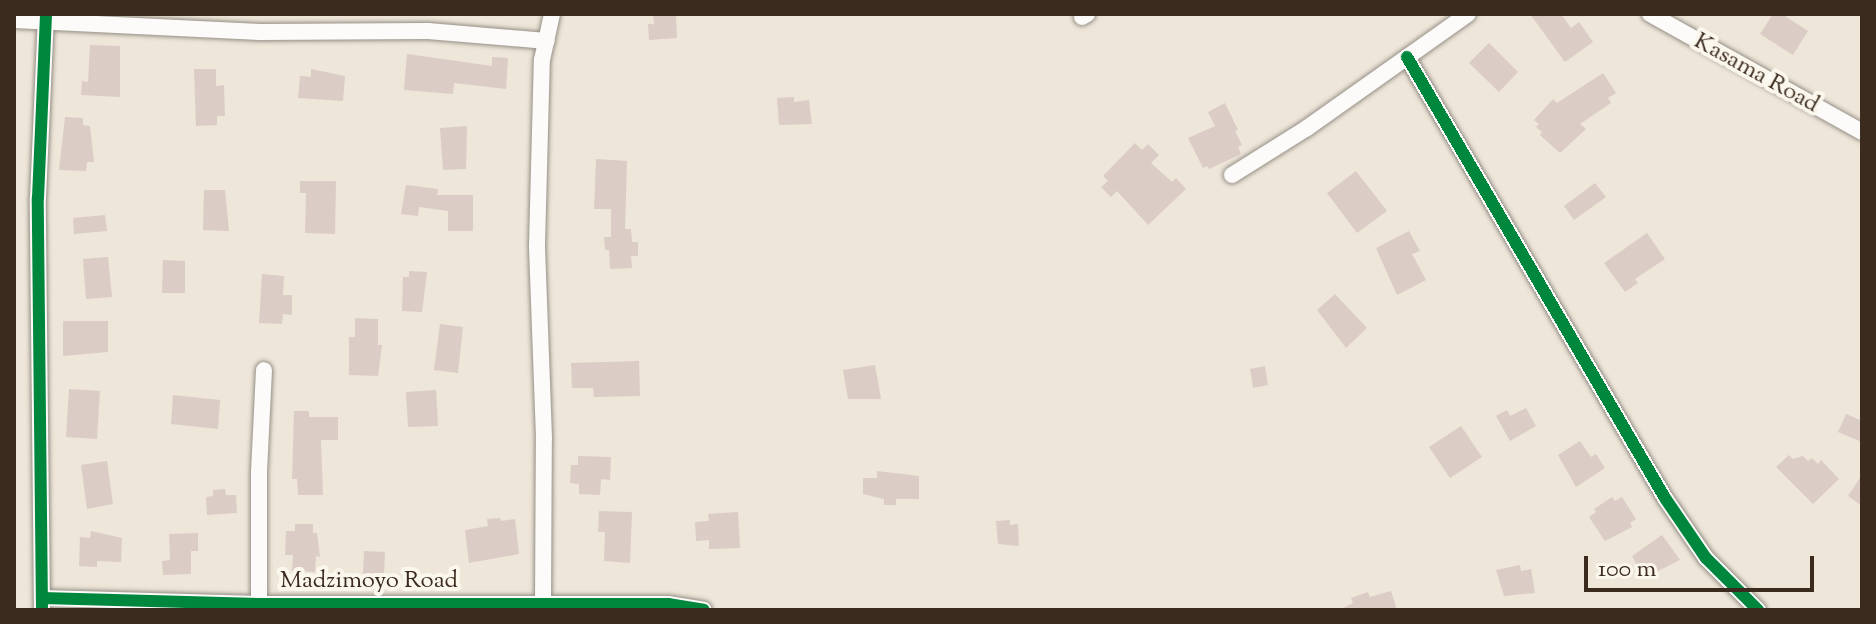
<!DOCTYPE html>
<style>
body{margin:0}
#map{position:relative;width:1876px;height:624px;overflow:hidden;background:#eee6d9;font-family:"Sorts Mill Goudy",serif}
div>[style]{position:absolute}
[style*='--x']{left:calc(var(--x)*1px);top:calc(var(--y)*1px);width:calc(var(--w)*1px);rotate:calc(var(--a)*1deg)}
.building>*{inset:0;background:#dbccc5}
.roads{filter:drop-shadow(0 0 2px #958f86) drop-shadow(0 0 2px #958f86)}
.minor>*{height:16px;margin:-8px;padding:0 8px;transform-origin:8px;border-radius:8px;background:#fcfbf9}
.cycleway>*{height:12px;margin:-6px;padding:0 6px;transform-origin:6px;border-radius:6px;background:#00873e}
span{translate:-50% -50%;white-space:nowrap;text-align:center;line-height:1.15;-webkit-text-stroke:8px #fbf7ec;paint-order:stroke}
.street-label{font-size:24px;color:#3b2a1e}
.frame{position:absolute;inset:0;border:16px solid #3b2a1e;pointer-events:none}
.scale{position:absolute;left:1584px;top:556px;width:230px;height:36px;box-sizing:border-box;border:4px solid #3b2a1e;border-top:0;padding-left:10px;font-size:24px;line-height:28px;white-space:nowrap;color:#3b2a1e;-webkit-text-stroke:6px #fbf7ec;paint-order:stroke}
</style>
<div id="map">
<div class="building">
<div style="clip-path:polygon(653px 14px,676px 14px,677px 38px,649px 40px,648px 24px,654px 24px)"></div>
<div style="clip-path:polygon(1530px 14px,1561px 14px,1571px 28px,1579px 22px,1593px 42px,1565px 62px)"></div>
<div style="clip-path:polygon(1773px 14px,1782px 14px,1808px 31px,1793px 55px,1760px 34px)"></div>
<div style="clip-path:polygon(1489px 43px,1518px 72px,1499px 92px,1469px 63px)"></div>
<div style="clip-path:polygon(90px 45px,120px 46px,120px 97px,81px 95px,82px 81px,88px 82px)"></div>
<div style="clip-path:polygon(407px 54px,492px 66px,492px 57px,508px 58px,506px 89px,454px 83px,453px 94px,404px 90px)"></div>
<div style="clip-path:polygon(194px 69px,216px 69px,216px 86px,224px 85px,225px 116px,217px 116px,217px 125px,196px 126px)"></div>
<div style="clip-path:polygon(311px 69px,345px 76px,343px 101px,298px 98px,300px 76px,311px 77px)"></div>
<div style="clip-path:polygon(1603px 73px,1616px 93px,1608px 98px,1611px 103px,1580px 124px,1586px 129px,1560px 153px,1540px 135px,1542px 132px,1536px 127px,1539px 124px,1534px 120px,1553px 99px,1557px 103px)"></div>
<div style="clip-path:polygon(794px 97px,794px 102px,809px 100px,812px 124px,779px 125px,777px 98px)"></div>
<div style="clip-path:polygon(1225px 103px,1238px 130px,1235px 131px,1242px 145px,1238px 147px,1241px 154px,1209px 169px,1207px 166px,1203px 168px,1188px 138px,1215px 126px,1208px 112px)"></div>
<div style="clip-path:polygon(65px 117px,83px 118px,83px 125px,90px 126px,94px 162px,87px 162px,86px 171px,59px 170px)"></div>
<div style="clip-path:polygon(467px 126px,466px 169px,443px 170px,440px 128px)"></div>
<div style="clip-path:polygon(1135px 143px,1142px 150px,1148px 144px,1159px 155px,1151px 163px,1172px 182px,1176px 178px,1186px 189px,1148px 225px,1117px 191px,1111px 197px,1101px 187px,1108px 181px,1103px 176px)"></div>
<div style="clip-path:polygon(596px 159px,627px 161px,625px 229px,631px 229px,632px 242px,638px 242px,638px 256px,631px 256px,632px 268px,610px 269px,609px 250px,605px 250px,604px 237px,611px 237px,611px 209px,594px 209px)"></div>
<div style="clip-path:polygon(1356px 171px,1387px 211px,1357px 233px,1327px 193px)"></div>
<div style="clip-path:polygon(300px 181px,336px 181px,335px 234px,305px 233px,306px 193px,300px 193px)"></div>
<div style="clip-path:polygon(1595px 183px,1606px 197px,1574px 220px,1564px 206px)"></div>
<div style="clip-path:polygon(406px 185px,438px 189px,437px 195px,473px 195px,473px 231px,448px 231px,448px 211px,419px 207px,418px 216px,401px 214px)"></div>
<div style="clip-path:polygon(204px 190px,225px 190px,229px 231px,203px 230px)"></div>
<div style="clip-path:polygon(105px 215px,107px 231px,74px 234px,73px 218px)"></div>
<div style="clip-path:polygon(1409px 231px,1420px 251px,1412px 254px,1426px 280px,1397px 295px,1376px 248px)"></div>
<div style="clip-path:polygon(1647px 233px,1665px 259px,1635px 279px,1638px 283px,1625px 292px,1604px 263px)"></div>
<div style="clip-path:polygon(108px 257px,112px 297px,86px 299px,83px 259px)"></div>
<div style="clip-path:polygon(163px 260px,185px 261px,185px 293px,162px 293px)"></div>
<div style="clip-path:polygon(409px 271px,427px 272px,422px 312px,402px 311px,403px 277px,409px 277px)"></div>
<div style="clip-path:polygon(262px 274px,284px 276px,283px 295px,292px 295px,292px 315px,283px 314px,282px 324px,259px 323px)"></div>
<div style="clip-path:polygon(1335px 294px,1367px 328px,1346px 348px,1317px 310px)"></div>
<div style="clip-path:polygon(355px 318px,378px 319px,378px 345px,382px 345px,378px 376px,349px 375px,349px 337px,355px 337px)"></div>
<div style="clip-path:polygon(63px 321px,108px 321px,108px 352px,63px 356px)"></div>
<div style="clip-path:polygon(440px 324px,463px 327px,458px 373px,434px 370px)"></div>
<div style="clip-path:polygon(639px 361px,640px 396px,594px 397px,593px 388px,572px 388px,571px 363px)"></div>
<div style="clip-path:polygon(875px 365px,881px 399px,848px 399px,843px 370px)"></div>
<div style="clip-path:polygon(1265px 366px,1268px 385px,1253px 388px,1250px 369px)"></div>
<div style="clip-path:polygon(69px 389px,100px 391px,97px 439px,66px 437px)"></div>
<div style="clip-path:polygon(436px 390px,438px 426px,408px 427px,406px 392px)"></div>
<div style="clip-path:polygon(173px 395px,220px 400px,218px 429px,171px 424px)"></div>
<div style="clip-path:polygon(1526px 408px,1536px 426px,1510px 441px,1496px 416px,1507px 410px,1510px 416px)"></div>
<div style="clip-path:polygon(294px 411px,309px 411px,309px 417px,338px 417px,338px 440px,321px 440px,323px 495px,298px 495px,297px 479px,292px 479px)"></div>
<div style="clip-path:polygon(1846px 414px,1862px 421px,1862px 442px,1838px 432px)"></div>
<div style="clip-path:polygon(1461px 426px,1482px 457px,1450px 478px,1429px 447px)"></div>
<div style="clip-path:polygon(1580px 441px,1591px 457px,1596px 454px,1605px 468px,1576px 487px,1558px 455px)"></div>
<div style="clip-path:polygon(1789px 455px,1793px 459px,1803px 456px,1808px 461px,1812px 458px,1818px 464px,1821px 460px,1839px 479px,1813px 504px,1776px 467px)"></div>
<div style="clip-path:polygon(578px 456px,611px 457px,610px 480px,601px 479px,600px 495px,579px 494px,579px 484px,570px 483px,571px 465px,578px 465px)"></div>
<div style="clip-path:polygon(107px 461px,113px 504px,87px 509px,81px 465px)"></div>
<div style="clip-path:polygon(877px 471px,919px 476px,919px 499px,896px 499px,896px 505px,884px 505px,884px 499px,863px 494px,863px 478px,877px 478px)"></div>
<div style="clip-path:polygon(1862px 475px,1862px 506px,1848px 496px)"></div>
<div style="clip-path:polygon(225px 489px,226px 495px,236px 495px,237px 513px,207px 515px,206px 497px,213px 496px,213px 490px)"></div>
<div style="clip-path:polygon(1612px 497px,1615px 501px,1622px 497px,1636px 519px,1630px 523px,1632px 527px,1605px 541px,1589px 517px,1596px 512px,1594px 509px)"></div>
<div style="clip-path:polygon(599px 511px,632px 512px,630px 563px,604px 561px,605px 532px,598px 532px)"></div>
<div style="clip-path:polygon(738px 512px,740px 548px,709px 549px,709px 540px,696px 541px,695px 522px,709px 521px,708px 514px)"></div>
<div style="clip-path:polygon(500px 518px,501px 521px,515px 519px,519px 554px,469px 563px,465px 530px,488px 526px,487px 519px)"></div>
<div style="clip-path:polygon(1010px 520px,1010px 525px,1018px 524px,1019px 546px,998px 544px,996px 521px)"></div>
<div style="clip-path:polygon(295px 524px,313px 524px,313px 533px,317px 533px,320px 557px,316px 556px,315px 572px,292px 571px,293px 555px,285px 555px,286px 531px,295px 531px)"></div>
<div style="clip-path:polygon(91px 531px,122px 538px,121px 562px,97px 561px,97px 567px,79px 566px,80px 537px,90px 538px)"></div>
<div style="clip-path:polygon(198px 533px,198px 551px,191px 551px,191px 574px,163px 575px,162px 561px,170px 560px,169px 534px)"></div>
<div style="clip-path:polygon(1662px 535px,1680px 560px,1644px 578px,1632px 556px)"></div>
<div style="clip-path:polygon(364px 551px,385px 552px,384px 575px,363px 574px)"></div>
<div style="clip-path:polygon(1520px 565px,1521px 571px,1531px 569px,1535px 593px,1504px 596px,1496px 570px)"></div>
<div style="clip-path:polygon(1391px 591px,1397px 610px,1339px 610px,1353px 603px,1351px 598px,1368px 592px,1370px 597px)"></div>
</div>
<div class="roads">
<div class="minor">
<div style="--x:1650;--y:14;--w:243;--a:29.1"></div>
<div style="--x:1082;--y:17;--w:6;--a:-31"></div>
<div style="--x:14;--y:20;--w:246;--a:2.8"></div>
<div style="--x:260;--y:32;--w:168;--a:-0.3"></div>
<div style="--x:428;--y:31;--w:119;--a:4.8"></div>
<div style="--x:1407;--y:57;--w:511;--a:59.67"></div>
<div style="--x:1665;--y:498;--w:73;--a:55.7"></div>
<div style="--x:1706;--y:558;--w:74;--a:45"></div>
<div style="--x:1232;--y:175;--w:89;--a:-32.1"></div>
<div style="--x:1307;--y:128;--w:197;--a:-35.3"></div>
<div style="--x:42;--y:598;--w:217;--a:1.6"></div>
<div style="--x:259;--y:604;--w:409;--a:0"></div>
<div style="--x:668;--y:604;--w:36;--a:9"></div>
<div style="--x:543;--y:604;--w:166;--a:-89.7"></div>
<div style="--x:544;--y:438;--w:193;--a:-92.1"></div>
<div style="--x:537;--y:245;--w:185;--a:-88.5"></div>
<div style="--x:542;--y:60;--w:47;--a:-77.7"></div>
<div style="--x:42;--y:610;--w:412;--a:-90.6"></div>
<div style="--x:38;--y:198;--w:184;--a:-87.5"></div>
<div style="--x:259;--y:610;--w:138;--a:-90"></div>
<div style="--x:259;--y:472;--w:102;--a:-87.2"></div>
</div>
</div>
<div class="cycleway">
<div style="--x:1407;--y:57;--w:511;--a:59.67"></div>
<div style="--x:1665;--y:498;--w:73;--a:55.7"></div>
<div style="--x:1706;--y:558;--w:74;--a:45"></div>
<div style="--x:42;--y:598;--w:217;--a:1.6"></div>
<div style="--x:259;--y:604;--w:409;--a:0"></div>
<div style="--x:668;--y:604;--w:36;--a:9"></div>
<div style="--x:42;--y:610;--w:412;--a:-90.6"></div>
<div style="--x:38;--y:198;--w:184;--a:-87.5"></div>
</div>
<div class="street-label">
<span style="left:1756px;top:74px;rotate:29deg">Kasama Road</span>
<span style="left:369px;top:582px">Madzimoyo Road</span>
</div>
<div class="frame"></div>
<div class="scale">100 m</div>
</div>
